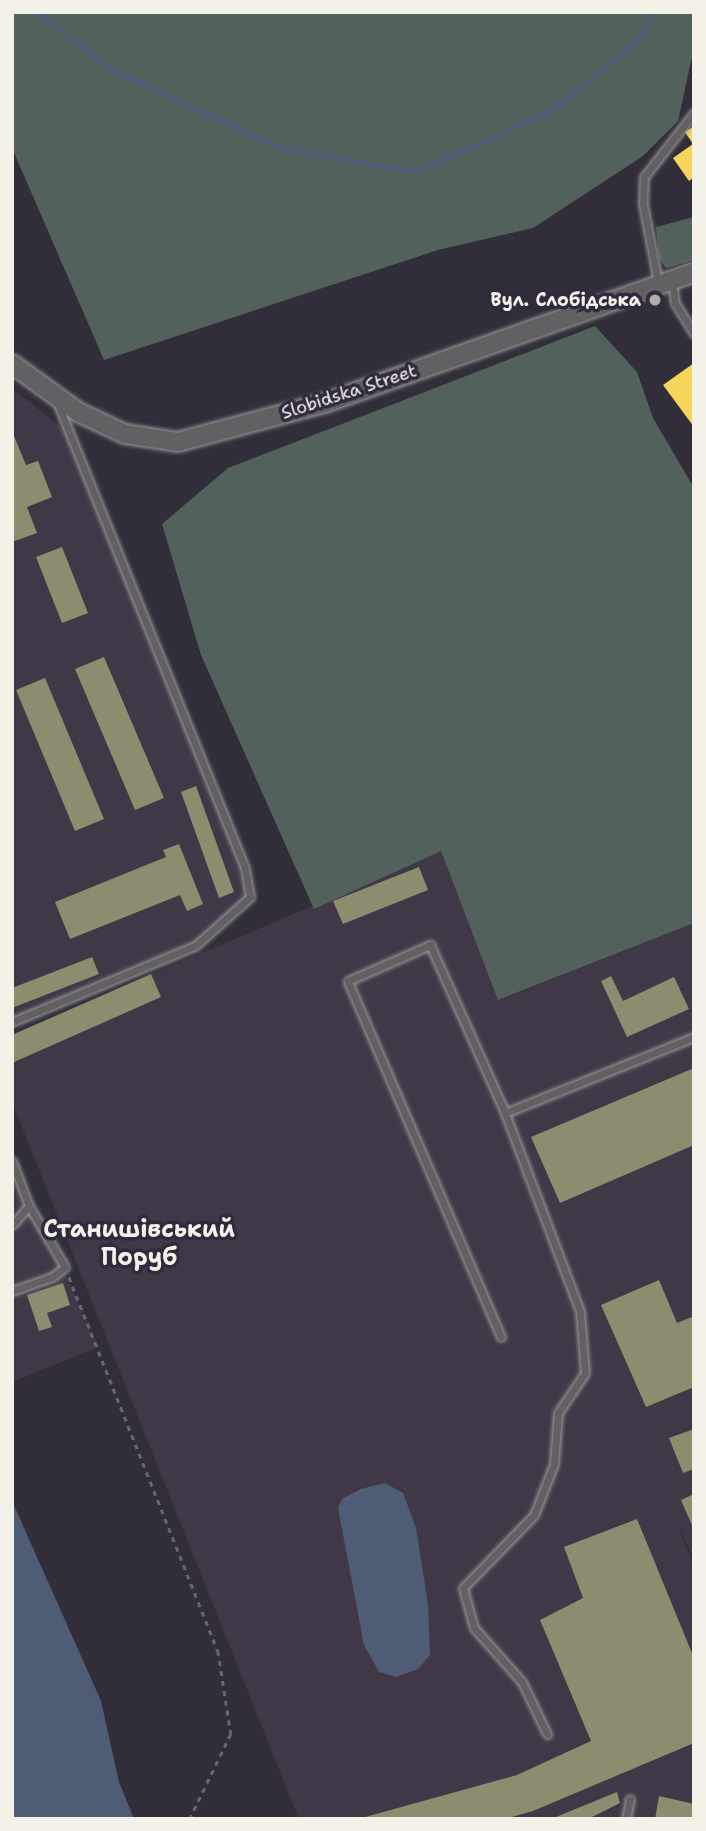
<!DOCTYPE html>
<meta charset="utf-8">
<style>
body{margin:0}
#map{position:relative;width:706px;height:1831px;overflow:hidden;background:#312e39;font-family:"Shantell Sans",sans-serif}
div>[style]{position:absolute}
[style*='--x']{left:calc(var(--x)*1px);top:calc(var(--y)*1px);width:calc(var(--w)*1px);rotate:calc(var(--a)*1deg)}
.built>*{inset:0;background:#413847}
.green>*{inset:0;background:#52615c}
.water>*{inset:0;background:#4e5c75}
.homes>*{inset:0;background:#f6d55c}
.industry>*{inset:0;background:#8c8c6e}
.stream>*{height:4.5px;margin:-2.25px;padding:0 2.25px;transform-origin:2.25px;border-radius:2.25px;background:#4e5c75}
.path>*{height:2.5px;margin-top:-1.25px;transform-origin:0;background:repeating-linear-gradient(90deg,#68666b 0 5px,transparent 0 10px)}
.roads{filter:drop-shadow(0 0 2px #9a989b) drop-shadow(0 0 2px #9a989b)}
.service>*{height:7px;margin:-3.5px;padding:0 3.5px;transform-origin:3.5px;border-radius:3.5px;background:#626063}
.tertiary>*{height:18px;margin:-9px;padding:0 9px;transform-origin:9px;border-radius:9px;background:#626063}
.dots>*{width:19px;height:19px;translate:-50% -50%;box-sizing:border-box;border:4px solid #2f2a3d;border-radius:50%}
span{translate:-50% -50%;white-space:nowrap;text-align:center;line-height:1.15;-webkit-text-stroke:7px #2f2a3d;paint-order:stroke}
.poi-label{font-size:18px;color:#f4f1e8;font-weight:700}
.right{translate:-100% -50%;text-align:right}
.street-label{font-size:18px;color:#f4f1e8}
.district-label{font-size:24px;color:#f4f1e8;font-weight:700}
.frame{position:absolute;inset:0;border:14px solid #f4f1e8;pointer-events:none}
</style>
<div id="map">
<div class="built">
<div style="clip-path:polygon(12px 388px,70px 435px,245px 868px,250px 897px,195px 946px,12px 1022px)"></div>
<div style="clip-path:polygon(441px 851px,499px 1000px,694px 923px,694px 1558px,677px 1525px,694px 1566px,694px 1819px,299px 1819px,12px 1102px,12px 1034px)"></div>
<div style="clip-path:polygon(12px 1161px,99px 1347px,12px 1382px)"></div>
</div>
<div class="green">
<div style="clip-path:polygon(12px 12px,694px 12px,694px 48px,678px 121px,643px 156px,533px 228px,438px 250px,104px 360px,12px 148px)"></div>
<div style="clip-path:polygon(694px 217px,694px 260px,666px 268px,659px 258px,656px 227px)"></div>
<div style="clip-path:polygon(595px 326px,637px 372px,653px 418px,694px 488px,694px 923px,498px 1000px,441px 851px,314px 909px,201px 655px,162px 524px,228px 468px)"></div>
</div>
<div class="water">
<div style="clip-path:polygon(385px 1483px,403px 1493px,416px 1528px,428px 1604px,430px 1655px,418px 1669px,396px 1677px,379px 1672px,364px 1645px,338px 1508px,342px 1499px,361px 1489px)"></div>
<div style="clip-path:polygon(12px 1501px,101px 1701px,119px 1782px,134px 1819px,12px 1819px)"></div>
</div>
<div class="homes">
<div style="clip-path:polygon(694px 126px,694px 177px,689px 181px,673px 158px,693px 144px,685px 132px)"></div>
<div style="clip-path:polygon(694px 363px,694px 427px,663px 385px)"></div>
</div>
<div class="industry">
<div style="clip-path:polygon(12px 431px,26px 465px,38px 461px,52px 497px,27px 507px,37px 533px,12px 542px)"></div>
<div style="clip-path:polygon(62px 547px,88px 613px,62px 623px,36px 557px)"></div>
<div style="clip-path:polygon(104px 657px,164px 798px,135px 810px,75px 669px)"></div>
<div style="clip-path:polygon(45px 678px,104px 819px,75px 831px,16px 690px)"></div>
<div style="clip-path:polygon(196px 786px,234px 892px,219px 898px,181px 792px)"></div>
<div style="clip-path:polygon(179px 844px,203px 904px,187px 911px,180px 895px,70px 939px,55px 902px,166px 857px,163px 850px)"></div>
<div style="clip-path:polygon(419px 867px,428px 890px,343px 924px,333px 901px)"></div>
<div style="clip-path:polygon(92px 957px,99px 974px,12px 1008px,12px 988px)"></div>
<div style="clip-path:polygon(151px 974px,161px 997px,12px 1063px,12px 1035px)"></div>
<div style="clip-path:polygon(611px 976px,623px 1001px,674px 977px,689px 1009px,627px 1037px,601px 981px)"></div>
<div style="clip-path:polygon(694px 1068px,694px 1145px,560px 1203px,531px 1137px)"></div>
<div style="clip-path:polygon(659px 1280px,677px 1323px,694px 1316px,694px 1387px,646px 1407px,601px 1305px)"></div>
<div style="clip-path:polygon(63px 1283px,70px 1305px,47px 1313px,52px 1327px,39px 1331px,27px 1295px)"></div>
<div style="clip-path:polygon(694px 1429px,694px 1469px,683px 1473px,669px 1438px)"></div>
<div style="clip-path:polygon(694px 1494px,694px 1530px,681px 1500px)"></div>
<div style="clip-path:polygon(637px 1519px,694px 1658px,694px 1743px,533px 1811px,504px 1819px,358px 1819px,517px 1775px,591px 1741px,540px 1620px,583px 1598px,564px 1547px)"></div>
<div style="clip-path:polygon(617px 1792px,620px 1803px,588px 1819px,551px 1819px)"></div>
<div style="clip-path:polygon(659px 1796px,694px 1804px,694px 1819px,655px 1819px)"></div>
</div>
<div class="stream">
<div style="--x:39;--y:12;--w:90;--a:38.7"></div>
<div style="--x:109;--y:68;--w:187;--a:24.9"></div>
<div style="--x:279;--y:147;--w:139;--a:10.3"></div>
<div style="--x:416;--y:172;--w:149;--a:-24.5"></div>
<div style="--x:552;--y:110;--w:113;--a:-38.9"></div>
<div style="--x:640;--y:39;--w:30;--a:-64"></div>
</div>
<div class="path">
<div style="--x:69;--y:1277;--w:403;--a:68.3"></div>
<div style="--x:218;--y:1651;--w:84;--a:81.1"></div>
<div style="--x:231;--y:1734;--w:94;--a:115.8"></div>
</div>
<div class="roads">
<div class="service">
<div style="--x:672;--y:280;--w:23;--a:83"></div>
<div style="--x:675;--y:303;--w:36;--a:58"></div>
<div style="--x:658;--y:282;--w:79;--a:-100.9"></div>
<div style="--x:643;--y:204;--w:27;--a:-88"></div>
<div style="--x:644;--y:177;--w:81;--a:-52"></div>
<div style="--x:12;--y:1022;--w:198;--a:-22.6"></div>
<div style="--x:195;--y:946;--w:74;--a:-41.7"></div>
<div style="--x:250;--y:897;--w:29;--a:-100"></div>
<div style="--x:245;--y:868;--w:502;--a:-111.97"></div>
<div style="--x:505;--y:1113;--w:213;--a:69.3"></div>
<div style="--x:580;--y:1312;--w:61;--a:85.3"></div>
<div style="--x:585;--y:1373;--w:48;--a:124"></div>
<div style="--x:558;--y:1413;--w:51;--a:94.5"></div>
<div style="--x:554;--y:1464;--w:55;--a:111.4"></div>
<div style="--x:534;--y:1515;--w:102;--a:134.2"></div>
<div style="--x:463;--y:1588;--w:41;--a:74.6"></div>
<div style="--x:474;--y:1628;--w:72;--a:48.4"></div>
<div style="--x:522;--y:1682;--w:58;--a:64.3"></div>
<div style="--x:12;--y:1161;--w:48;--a:69.3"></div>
<div style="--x:29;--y:1206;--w:71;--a:59.5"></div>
<div style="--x:65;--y:1267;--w:16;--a:142"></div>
<div style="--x:52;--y:1277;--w:42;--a:160.7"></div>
<div style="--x:12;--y:1225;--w:25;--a:-48"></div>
<div style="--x:501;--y:1337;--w:387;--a:-113.3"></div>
<div style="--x:348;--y:981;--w:90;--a:-23.7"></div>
<div style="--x:430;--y:945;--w:184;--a:65.9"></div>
<div style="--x:505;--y:1113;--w:204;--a:-21.9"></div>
<div style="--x:626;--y:1819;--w:20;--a:-79"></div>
</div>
<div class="tertiary">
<div style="--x:12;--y:364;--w:82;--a:36"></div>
<div style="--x:78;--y:412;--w:52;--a:25.1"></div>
<div style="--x:125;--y:434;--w:54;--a:8.6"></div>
<div style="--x:178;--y:442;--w:152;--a:-14.9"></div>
<div style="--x:325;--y:403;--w:392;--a:-19.5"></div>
</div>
</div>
<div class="dots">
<div style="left:655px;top:300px;background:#b0adab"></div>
</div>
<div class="poi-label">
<span class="right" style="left:641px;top:300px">Вул. Слобідська</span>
</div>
<div class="street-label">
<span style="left:349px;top:392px;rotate:-18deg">Slobidska Street</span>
</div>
<div class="district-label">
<span style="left:139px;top:1244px">Станишівський<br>Поруб</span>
</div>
<div class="frame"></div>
</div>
